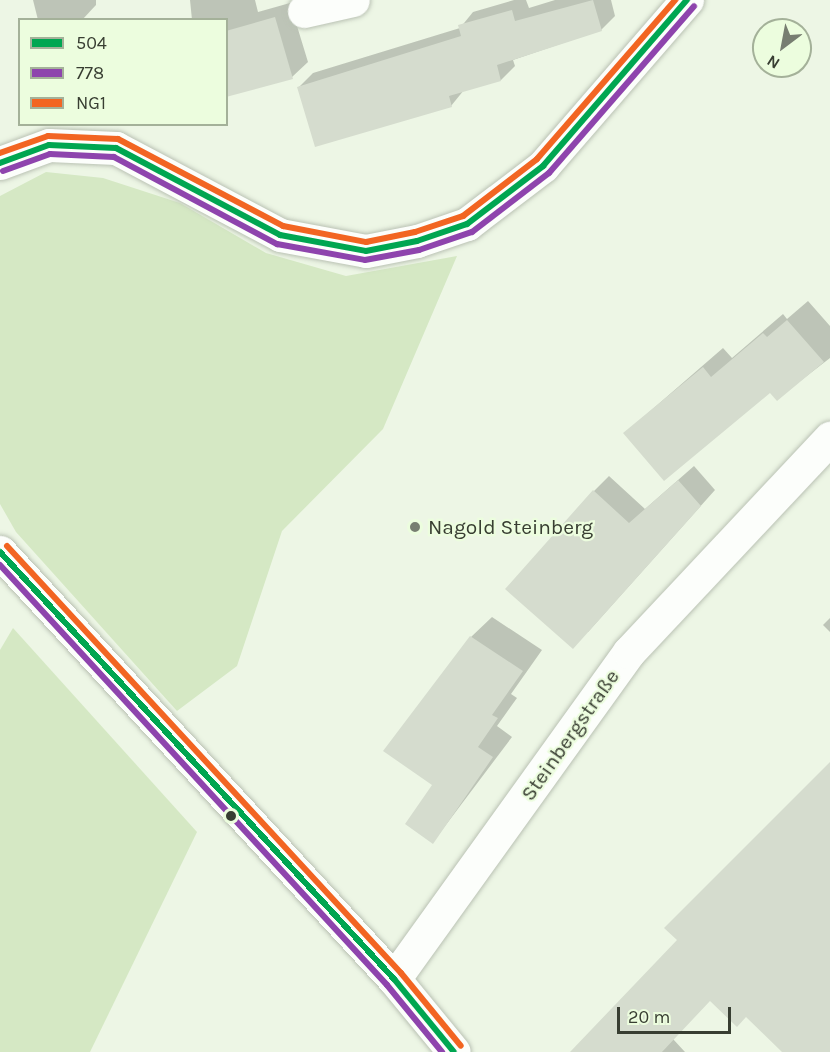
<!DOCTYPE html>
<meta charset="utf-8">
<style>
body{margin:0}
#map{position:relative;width:830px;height:1052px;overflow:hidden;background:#edf6e5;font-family:Karla,sans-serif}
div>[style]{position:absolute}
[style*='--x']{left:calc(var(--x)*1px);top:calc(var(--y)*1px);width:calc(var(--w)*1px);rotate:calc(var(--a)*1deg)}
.green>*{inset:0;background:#d5e8c4}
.shadow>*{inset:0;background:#0003}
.building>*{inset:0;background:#d5dcce}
.roads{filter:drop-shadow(0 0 2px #bac2b4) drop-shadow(0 0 2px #bac2b4)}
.minor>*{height:33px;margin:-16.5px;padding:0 16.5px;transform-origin:16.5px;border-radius:16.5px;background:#fcfefb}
.bus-1>*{height:6px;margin:-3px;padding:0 3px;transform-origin:3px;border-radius:3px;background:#00a651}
.bus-2>*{height:6px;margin:-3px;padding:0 3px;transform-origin:3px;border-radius:3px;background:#8e44ad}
.bus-3>*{height:6px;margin:-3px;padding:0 3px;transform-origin:3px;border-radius:3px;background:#f26522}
.dots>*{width:16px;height:16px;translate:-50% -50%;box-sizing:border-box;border:3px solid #ecfdde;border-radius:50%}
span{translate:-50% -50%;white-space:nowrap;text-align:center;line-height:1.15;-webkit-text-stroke:4.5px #ecfdde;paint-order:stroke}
.poi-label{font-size:21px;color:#383e32}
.left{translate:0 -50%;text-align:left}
.street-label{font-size:21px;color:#383e32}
.legend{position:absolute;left:18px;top:18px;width:210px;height:108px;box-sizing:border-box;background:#ecfdde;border:2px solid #a4b199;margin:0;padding:8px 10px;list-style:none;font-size:18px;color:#383e32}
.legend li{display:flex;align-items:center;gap:12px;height:30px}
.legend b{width:30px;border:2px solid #a4b199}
.north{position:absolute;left:752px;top:18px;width:60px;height:60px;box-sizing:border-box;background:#ecfdde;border:2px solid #a4b199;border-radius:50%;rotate:212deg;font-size:16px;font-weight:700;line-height:24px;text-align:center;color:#383e32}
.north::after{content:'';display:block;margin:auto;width:21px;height:27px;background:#777e71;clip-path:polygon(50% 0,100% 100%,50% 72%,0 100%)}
.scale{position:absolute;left:617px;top:1007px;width:114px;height:27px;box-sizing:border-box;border:3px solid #383e32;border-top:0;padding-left:8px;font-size:18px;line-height:21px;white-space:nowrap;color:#383e32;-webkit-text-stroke:4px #ecfdde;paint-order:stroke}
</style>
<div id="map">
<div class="green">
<div style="clip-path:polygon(46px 172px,103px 178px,180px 203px,266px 253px,346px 276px,457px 256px,383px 429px,282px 531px,237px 666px,177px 711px,16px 532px,0 504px,0 196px)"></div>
<div style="clip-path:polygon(13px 628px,197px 832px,90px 1052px,0 1052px,0 650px)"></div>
</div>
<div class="shadow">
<div style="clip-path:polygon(33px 0,96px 0,96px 5px,82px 20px,38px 20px)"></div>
<div style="clip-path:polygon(190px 0,255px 0,258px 12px,290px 3px,308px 62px,292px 77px,226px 95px,226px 20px,192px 20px)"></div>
<div style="clip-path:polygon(514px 0,526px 0,529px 8px,555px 0,611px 0,615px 16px,601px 30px,513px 60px,515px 66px,501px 80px,464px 90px,451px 106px,299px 87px,313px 73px,460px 28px,473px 12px)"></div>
<div style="clip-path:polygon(808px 301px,830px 326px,830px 358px,777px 399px,770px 391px,625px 433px,723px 348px,732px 358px,783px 314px,787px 319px)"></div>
<div style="clip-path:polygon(694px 466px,715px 490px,588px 632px,594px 491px,609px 476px,645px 509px)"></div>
<div style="clip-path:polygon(492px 617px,542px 650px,511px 694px,517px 698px,497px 726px,512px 737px,433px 842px,434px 785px,471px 637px)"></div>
<div style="clip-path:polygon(830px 618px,830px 632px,823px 625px)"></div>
<div style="clip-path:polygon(830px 764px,830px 1052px,784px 1052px,746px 1016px,710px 1000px,673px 1039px,685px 1052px,581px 1052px)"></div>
</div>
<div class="building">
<div style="clip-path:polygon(593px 0,602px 31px,497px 65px,501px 81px,449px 96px,452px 107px,315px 147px,297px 87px,461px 36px,458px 25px,512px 10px,515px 21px)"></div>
<div style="clip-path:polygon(275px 17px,293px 79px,226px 97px,226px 31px)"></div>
<div style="clip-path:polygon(787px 320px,824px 362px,777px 401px,770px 393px,664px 481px,623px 433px,703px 367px,711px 377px,763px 333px,767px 337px)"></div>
<div style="clip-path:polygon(678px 480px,701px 506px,573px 649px,505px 589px,593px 490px,629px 523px)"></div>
<div style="clip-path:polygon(470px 636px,523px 671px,492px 715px,498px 718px,478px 747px,493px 757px,433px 844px,405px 824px,432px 785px,383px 751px)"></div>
<div style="clip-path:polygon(830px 762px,830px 1052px,782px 1052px,746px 1017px,737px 1027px,710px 1001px,662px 1052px,570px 1052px,677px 940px,664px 928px)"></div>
</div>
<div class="roads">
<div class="minor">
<div style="--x:304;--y:11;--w:50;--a:-12.7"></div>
<div style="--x:0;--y:163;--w:52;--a:-20.2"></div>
<div style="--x:49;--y:145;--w:67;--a:2.6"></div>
<div style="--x:116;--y:148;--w:186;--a:27.9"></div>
<div style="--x:280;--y:235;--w:87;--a:10.5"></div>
<div style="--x:366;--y:251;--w:52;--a:-11.1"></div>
<div style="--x:417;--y:241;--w:53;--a:-18.8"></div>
<div style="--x:467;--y:224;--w:96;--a:-37.3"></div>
<div style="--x:543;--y:166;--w:220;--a:-49.1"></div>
<div style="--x:0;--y:552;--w:581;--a:47.3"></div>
<div style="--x:394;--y:979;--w:94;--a:50.6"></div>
<div style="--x:394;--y:979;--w:403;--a:-54.3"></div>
<div style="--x:629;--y:652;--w:294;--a:-46.8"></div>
</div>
</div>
<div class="bus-1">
<div style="--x:0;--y:163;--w:52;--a:-20.2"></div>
<div style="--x:49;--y:145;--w:67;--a:2.6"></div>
<div style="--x:116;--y:148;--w:186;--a:27.9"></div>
<div style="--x:280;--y:235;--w:87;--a:10.5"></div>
<div style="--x:366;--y:251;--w:52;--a:-11.1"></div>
<div style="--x:417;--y:241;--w:53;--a:-18.8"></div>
<div style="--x:467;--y:224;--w:96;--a:-37.3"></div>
<div style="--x:543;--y:166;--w:220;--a:-49.1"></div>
<div style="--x:0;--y:552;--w:581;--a:47.3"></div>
<div style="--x:394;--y:979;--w:94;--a:50.6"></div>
</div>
<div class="bus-2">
<div style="--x:3;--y:171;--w:50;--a:-19.9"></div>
<div style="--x:50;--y:154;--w:64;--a:2.7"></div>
<div style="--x:114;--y:157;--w:185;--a:28.1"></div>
<div style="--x:277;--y:244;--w:89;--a:10.3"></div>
<div style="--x:365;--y:260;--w:55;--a:-10.5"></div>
<div style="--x:419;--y:250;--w:56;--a:-18.8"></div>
<div style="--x:472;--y:232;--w:97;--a:-37.5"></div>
<div style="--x:549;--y:173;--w:221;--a:-49"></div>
<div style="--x:0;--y:565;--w:571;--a:47.34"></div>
<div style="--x:387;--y:985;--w:87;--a:50.6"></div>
</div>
<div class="bus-3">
<div style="--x:0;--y:153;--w:51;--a:-19.5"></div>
<div style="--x:48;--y:136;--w:70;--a:2.5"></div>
<div style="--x:118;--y:139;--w:187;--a:27.8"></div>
<div style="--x:283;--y:226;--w:85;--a:10.9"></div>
<div style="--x:366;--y:242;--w:50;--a:-11.5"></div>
<div style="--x:415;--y:232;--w:51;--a:-18.4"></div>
<div style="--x:463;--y:216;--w:93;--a:-37.6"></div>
<div style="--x:537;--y:159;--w:211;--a:-49"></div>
<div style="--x:7;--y:546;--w:581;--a:47.3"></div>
<div style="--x:401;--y:973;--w:94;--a:50.6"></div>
</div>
<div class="dots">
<div style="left:415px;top:527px;background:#777e71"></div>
<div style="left:231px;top:816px;background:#383e32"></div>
</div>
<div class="poi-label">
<span class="left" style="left:428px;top:527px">Nagold Steinberg</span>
</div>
<div class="street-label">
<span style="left:570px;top:735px;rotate:-55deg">Steinbergstraße</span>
</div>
<ul class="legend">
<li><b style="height:8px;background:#00a651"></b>504</li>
<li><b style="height:8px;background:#8e44ad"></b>778</li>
<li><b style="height:8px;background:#f26522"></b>NG1</li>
</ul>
<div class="north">N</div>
<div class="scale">20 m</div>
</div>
